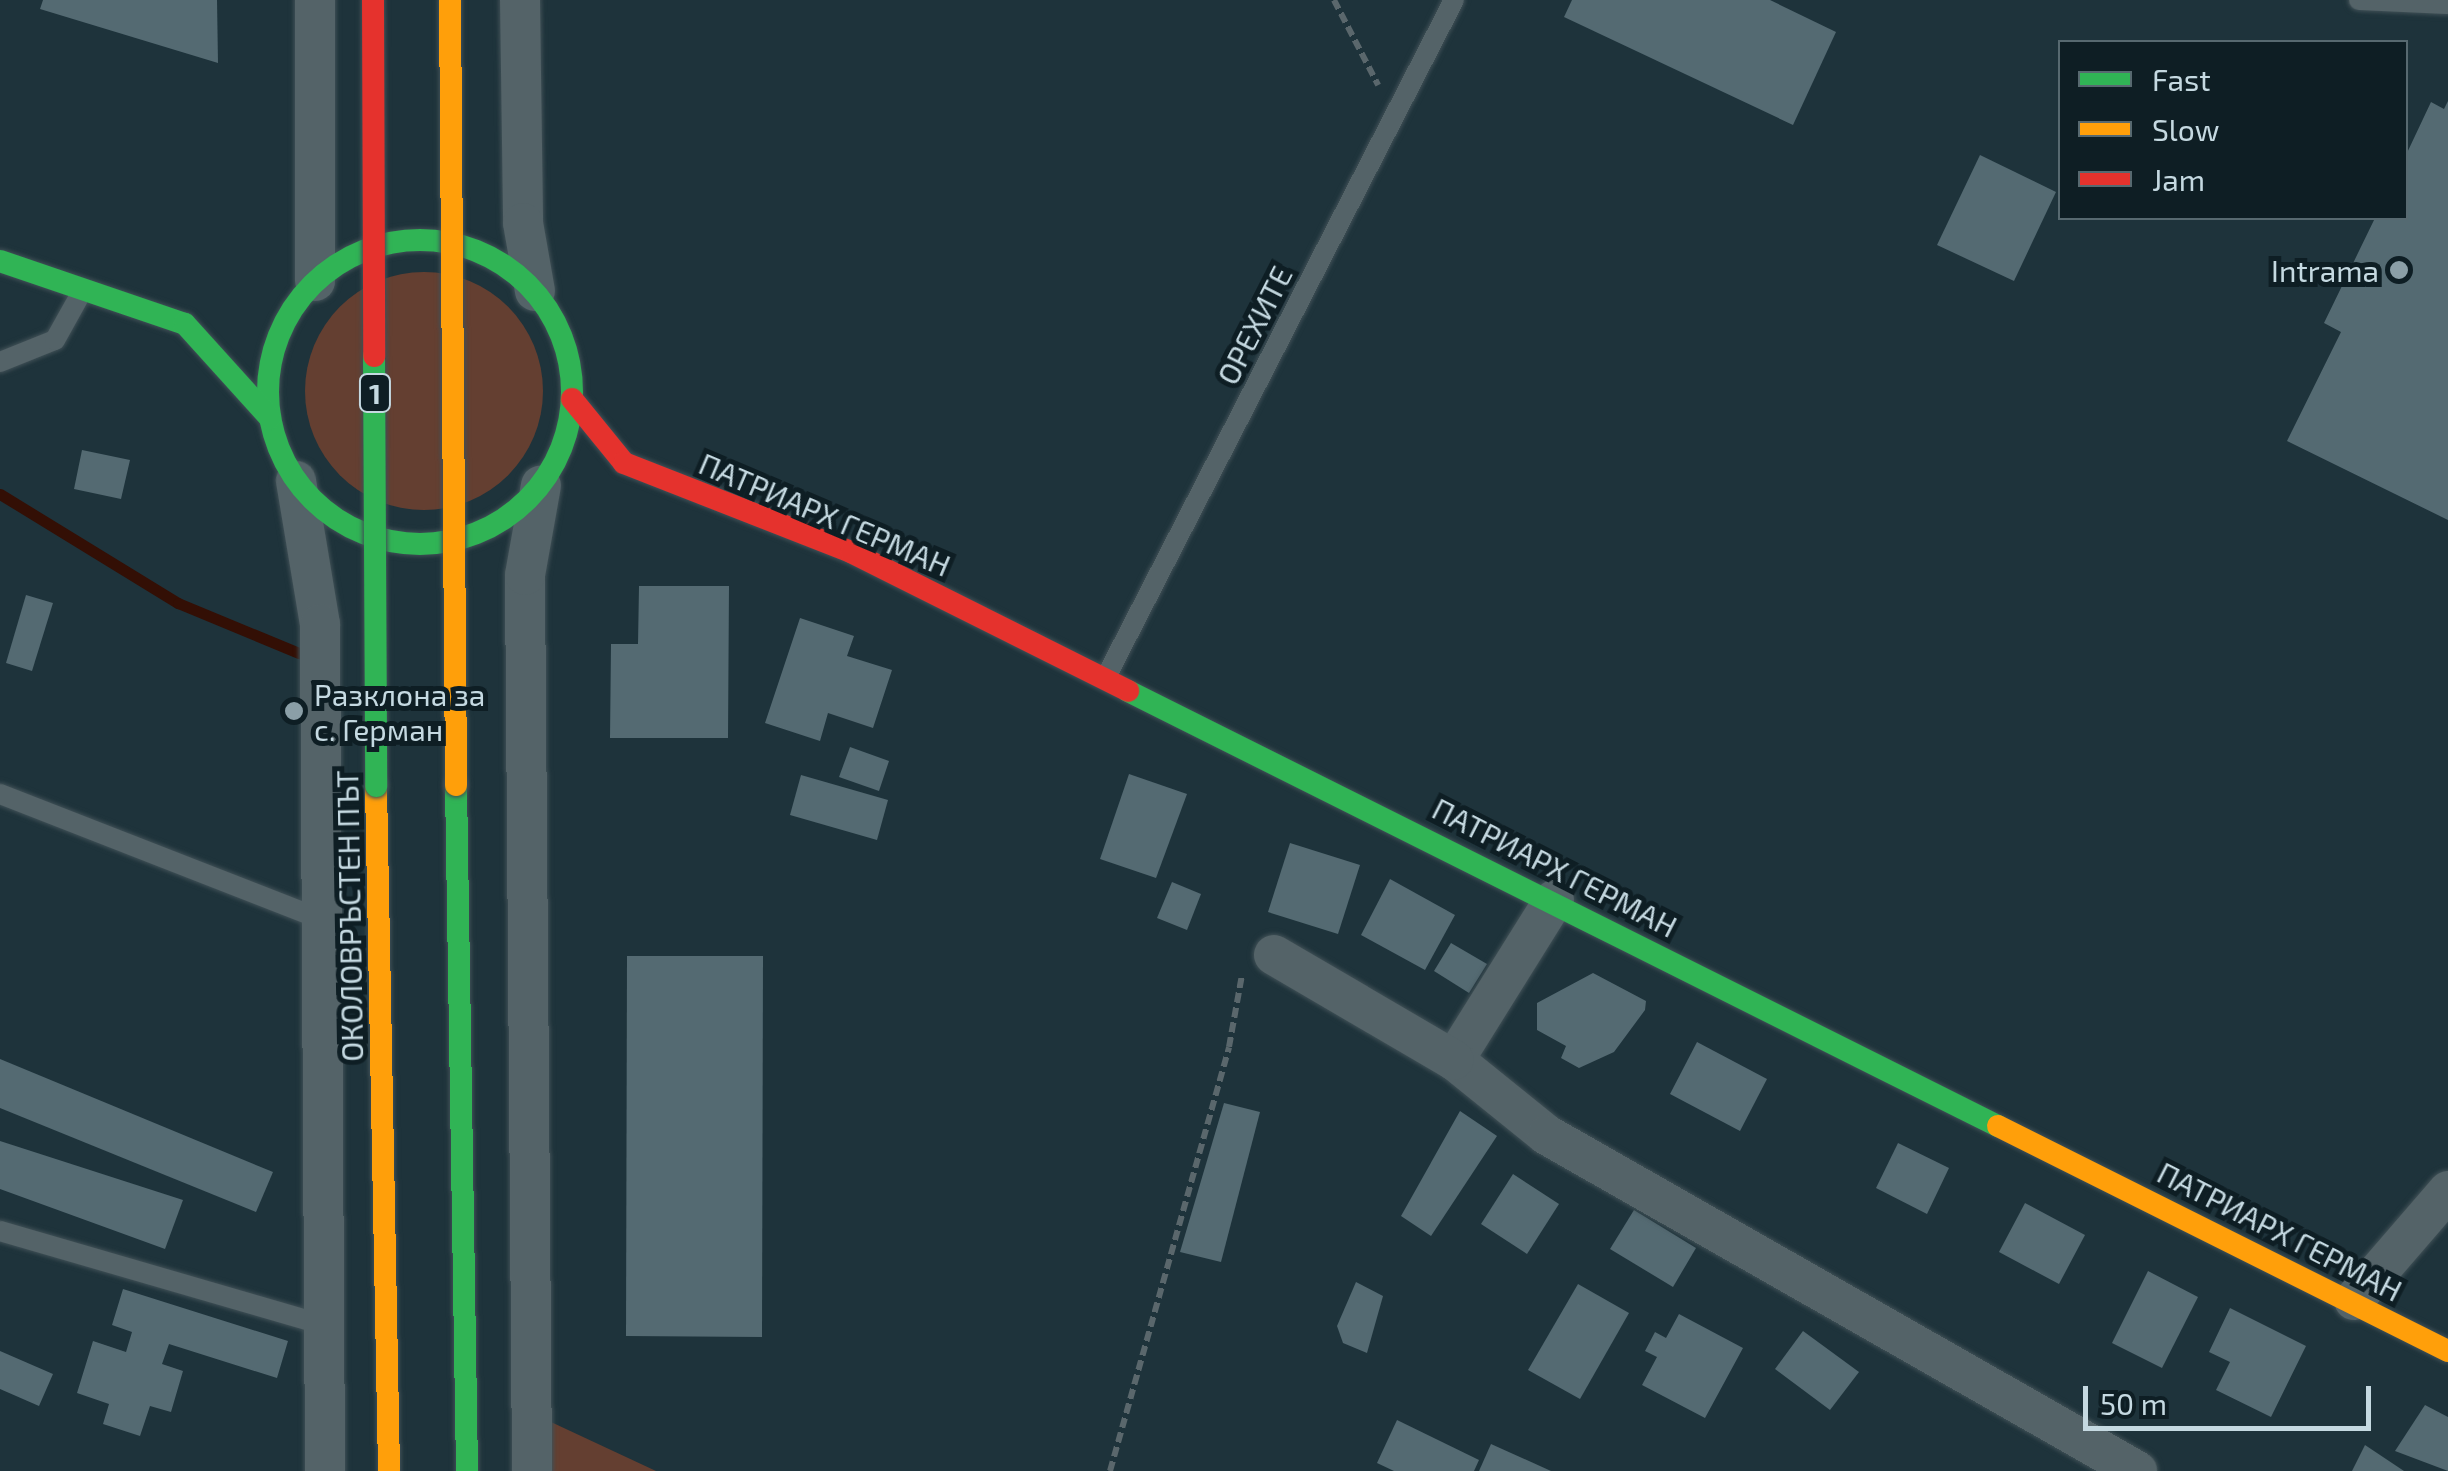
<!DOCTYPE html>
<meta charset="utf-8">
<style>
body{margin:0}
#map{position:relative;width:2448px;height:1471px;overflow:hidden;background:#1e333b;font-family:"Exo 2",sans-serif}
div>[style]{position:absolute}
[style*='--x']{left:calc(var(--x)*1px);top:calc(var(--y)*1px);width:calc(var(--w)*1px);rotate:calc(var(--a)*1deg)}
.green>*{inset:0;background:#643f31}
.round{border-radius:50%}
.stream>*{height:11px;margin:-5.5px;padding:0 5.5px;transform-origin:5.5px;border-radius:5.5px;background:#330f05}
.building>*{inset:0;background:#546a72}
.path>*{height:6px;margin-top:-3px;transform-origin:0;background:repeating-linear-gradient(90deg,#5a676c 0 10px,transparent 0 15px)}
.roads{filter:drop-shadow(0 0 2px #405056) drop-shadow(0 0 2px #405056)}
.lane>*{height:20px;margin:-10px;padding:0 10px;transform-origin:10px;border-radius:10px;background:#546368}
.street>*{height:40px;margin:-20px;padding:0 20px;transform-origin:20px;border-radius:20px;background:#546368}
.fast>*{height:22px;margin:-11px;padding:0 11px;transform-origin:11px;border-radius:11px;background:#30b455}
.fast>.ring{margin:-11px;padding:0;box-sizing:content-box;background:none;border:22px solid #30b455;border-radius:50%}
.slow>*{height:22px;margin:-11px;padding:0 11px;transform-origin:11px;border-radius:11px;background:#ff9f0a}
.jam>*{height:22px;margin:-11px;padding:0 11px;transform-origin:11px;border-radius:11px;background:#e5322d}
.bridges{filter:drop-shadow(0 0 2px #405056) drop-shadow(0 0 2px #405056)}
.fast-bridge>*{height:22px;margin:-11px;padding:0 11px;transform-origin:11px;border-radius:11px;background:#30b455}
.slow-bridge>*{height:22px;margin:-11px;padding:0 11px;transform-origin:11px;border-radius:11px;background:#ff9f0a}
.jam-bridge>*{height:22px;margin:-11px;padding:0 11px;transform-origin:11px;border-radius:11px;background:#e5322d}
.dots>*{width:28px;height:28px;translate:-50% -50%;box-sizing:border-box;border:5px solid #0e1e24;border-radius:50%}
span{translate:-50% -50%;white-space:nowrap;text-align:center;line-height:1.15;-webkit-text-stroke:10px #0e1e24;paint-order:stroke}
.shield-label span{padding:2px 8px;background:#0e1e24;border:2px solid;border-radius:8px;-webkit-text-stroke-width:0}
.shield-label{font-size:28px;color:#c5d9e1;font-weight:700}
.poi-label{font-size:30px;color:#c5d9e1}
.right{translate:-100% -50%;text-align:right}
.left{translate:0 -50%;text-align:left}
.street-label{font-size:30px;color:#c5d9e1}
.legend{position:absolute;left:2058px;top:40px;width:350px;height:180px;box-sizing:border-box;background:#0e1e24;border:2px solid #576970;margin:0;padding:12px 18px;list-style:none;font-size:30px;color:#c5d9e1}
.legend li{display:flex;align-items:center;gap:20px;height:50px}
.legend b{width:50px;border:2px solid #576970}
.scale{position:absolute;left:2083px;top:1386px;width:288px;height:45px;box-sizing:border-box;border:5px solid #c5d9e1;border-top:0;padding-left:12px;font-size:30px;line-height:35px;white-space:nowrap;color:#c5d9e1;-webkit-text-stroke:8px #0e1e24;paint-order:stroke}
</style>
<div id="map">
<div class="green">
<div class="round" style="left:305px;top:272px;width:238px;height:238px"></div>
<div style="clip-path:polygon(551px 1422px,656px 1471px,552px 1471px)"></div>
</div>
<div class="stream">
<div style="--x:0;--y:494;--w:209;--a:31.5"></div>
<div style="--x:178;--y:603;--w:131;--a:22.5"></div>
</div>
<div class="building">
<div style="clip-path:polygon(43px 0,217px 0,218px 63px,40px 9px)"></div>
<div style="clip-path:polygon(1572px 0,1770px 0,1836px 32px,1793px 125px,1564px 17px)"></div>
<div style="clip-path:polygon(2448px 101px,2448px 520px,2287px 441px,2341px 332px,2324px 323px,2375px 218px,2406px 218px,2406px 155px,2431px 102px,2444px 109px)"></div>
<div style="clip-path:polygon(1980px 155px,2056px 192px,2014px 281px,1937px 245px)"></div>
<div style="clip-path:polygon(82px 450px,130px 460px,121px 499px,74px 489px)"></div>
<div style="clip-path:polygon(639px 586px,729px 586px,728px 738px,610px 738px,611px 644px,638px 644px)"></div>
<div style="clip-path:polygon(26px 595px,53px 603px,32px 671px,6px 663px)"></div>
<div style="clip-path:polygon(800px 618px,854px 636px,847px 656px,892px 670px,873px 728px,828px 713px,820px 741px,765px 723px)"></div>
<div style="clip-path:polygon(850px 747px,889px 761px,879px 791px,839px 777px)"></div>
<div style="clip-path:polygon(1129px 774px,1187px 794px,1156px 878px,1100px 859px)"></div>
<div style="clip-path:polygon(801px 775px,888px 800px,877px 840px,790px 815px)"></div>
<div style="clip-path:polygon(1290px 843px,1360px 865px,1338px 934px,1268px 912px)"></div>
<div style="clip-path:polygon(1390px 879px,1455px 915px,1425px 970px,1361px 935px)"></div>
<div style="clip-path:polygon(1172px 882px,1201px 894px,1187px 930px,1157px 918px)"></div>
<div style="clip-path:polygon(1451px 943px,1487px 964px,1469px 993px,1434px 971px)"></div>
<div style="clip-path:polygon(627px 956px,763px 956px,762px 1337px,626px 1336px)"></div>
<div style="clip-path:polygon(1593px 973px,1646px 1001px,1645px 1010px,1614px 1052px,1579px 1068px,1561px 1058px,1566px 1046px,1537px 1030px,1537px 1003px)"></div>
<div style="clip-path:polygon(1697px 1042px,1767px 1079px,1740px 1131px,1670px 1094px)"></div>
<div style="clip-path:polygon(0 1059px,273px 1172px,256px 1212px,0 1108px)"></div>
<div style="clip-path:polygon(1224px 1103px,1260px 1112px,1221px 1262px,1180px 1252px)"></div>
<div style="clip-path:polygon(1460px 1111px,1497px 1136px,1431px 1236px,1401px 1216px)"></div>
<div style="clip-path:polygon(0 1141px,183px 1200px,165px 1249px,0 1189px)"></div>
<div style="clip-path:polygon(1898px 1143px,1949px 1168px,1927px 1214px,1876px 1188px)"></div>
<div style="clip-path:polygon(1513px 1174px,1559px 1204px,1527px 1254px,1481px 1224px)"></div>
<div style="clip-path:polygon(2025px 1203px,2085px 1235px,2059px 1284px,1999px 1252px)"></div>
<div style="clip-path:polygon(1634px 1210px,1696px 1248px,1673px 1287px,1610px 1249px)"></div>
<div style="clip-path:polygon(2148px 1271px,2198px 1297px,2162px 1368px,2112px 1343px)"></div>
<div style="clip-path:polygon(1356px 1282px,1383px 1296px,1367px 1353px,1343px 1343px,1337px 1326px)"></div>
<div style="clip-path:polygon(1578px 1284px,1629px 1313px,1580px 1399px,1528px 1370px)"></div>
<div style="clip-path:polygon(123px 1289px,288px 1341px,277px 1378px,169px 1344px,162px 1364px,183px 1371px,171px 1412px,150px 1406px,140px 1436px,103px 1424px,109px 1404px,77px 1393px,93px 1341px,126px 1352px,132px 1332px,112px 1325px)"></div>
<div style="clip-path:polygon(2230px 1308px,2306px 1346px,2271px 1417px,2216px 1390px,2230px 1362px,2209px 1352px)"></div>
<div style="clip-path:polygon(1679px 1314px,1743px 1348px,1705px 1418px,1642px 1385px,1657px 1357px,1645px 1351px,1655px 1332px,1666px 1338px)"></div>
<div style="clip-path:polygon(1803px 1331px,1859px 1372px,1830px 1410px,1775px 1369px)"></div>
<div style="clip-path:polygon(0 1351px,53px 1374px,39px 1406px,0 1389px)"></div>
<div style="clip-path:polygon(2425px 1405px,2448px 1417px,2448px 1471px,2395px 1451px)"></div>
<div style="clip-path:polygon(1397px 1420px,1479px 1460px,1474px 1471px,1394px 1471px,1377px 1463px)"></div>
<div style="clip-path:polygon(1491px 1444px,1551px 1471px,1479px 1471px)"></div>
<div style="clip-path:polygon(2365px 1445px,2404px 1471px,2352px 1471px)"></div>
</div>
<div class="path">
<div style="--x:1334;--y:0;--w:96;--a:62.6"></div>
<div style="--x:1110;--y:1471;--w:440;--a:-74.3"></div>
<div style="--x:1229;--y:1047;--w:73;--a:-79.8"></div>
</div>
<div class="roads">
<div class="lane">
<div style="--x:2359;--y:0;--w:89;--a:2.6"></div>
<div style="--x:0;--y:362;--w:59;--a:-21.8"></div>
<div style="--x:55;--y:340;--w:57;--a:-60.8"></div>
<div style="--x:1106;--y:677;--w:761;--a:-62.8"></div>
<div style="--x:0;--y:794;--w:344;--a:21.3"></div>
<div style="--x:0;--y:1231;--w:334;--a:16.2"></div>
</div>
<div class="street">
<div style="--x:520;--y:0;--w:223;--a:89.2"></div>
<div style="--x:523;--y:223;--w:69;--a:80"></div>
<div style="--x:315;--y:281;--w:281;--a:-90"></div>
<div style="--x:296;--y:481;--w:145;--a:80.5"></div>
<div style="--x:320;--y:624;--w:847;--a:89.66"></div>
<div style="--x:1554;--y:900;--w:189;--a:122"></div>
<div style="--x:1454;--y:1060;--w:119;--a:38.9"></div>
<div style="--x:1547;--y:1135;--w:679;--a:29.66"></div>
<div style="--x:1274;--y:955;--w:208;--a:30.3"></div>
<div style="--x:2354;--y:1300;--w:144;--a:-49.2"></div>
<div style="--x:532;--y:1471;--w:896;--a:-90.45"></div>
<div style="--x:525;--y:575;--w:91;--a:-79.9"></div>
</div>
<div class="fast">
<div class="ring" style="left:268px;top:240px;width:282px;height:282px"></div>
<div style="--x:0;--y:261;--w:195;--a:18.8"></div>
<div style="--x:185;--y:324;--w:127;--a:47.9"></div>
<div style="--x:1128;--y:691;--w:973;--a:26.57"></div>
<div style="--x:456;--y:785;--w:686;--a:89.08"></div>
</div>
<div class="slow">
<div style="--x:376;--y:786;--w:685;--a:88.91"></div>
<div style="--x:1998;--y:1126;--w:503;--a:26.57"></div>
</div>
<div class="jam">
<div style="--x:572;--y:399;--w:82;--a:50.9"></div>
<div style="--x:624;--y:463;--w:244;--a:21.4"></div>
<div style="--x:851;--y:552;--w:310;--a:26.6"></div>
</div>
</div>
<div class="bridges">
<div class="fast-bridge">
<div style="--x:374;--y:356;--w:430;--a:89.7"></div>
</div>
<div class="slow-bridge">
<div style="--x:450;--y:0;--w:785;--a:89.56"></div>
</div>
<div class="jam-bridge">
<div style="--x:373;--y:0;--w:356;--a:89.8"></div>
</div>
</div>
<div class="dots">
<div style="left:2399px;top:270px;background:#8b9fa7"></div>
<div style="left:294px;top:711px;background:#8b9fa7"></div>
</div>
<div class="shield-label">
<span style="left:375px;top:393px">1</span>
</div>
<div class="poi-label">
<span class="right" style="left:2379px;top:270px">Intrama</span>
<span class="left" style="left:314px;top:711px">Разклона за<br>с. Герман</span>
</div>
<div class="street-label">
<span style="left:1254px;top:325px;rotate:-63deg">ОРЕХИТЕ</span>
<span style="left:825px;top:514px;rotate:23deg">ПАТРИАРХ ГЕРМАН</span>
<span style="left:1555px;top:867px;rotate:27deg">ПАТРИАРХ ГЕРМАН</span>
<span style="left:349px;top:916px;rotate:-91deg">ОКОЛОВРЪСТЕН ПЪТ</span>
<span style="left:2280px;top:1231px;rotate:27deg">ПАТРИАРХ ГЕРМАН</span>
</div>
<ul class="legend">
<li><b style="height:12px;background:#30b455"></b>Fast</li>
<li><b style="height:12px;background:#ff9f0a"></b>Slow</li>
<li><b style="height:12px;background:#e5322d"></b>Jam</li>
</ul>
<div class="scale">50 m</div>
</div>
